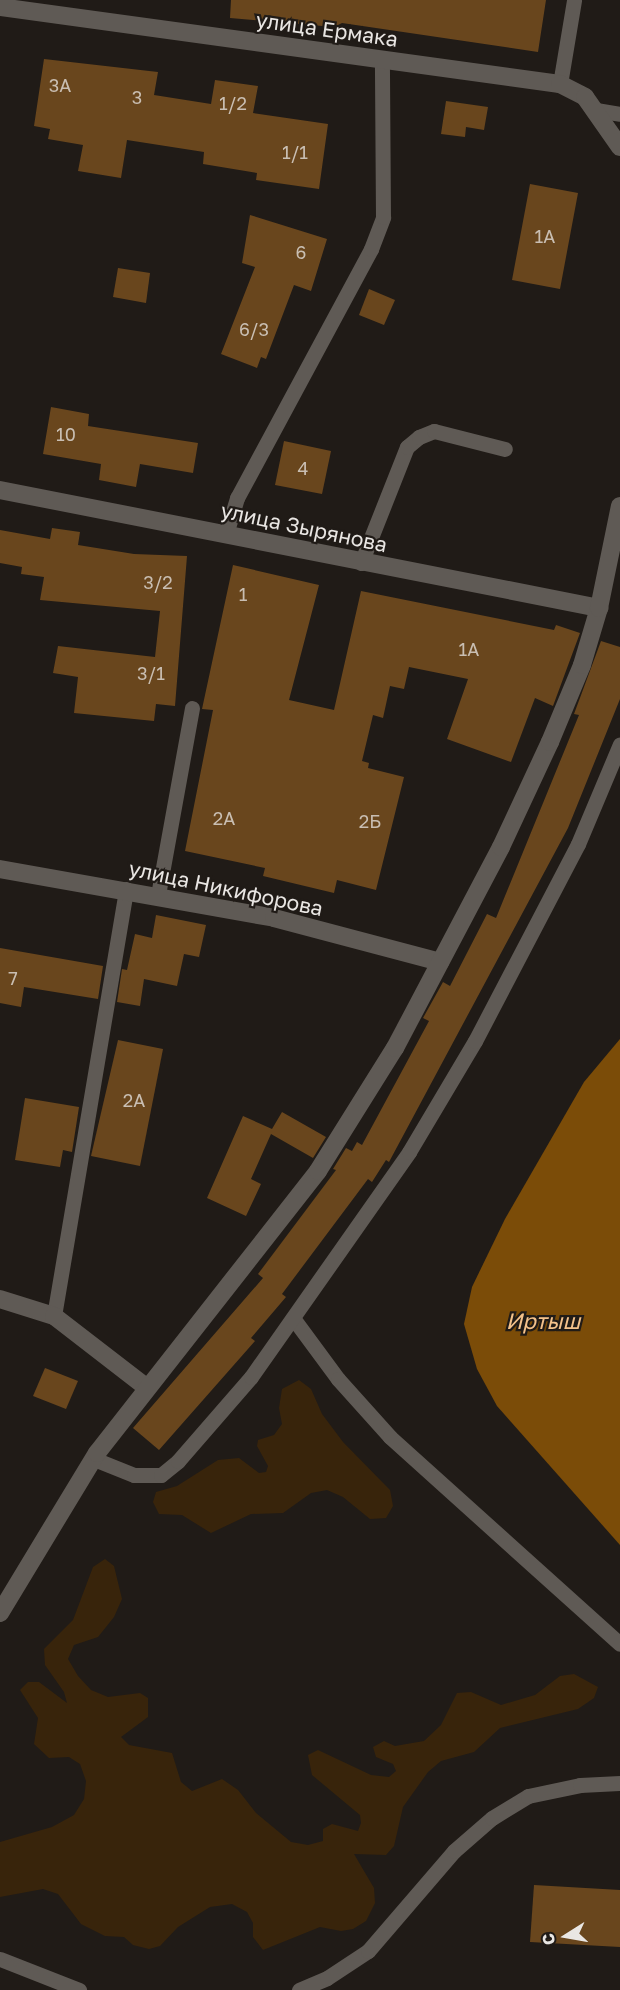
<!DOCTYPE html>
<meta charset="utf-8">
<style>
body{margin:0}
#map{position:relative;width:620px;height:1990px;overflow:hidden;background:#201b17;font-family:"Golos Text",sans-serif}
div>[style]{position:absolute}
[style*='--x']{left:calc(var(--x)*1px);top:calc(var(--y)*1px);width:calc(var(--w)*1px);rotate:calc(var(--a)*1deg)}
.green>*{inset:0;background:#38240b}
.water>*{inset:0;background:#7b4c08}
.building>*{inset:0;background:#69461d}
.lane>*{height:15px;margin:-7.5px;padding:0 7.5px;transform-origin:7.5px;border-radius:7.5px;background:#5f5a55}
.street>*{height:18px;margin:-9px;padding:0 9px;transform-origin:9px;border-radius:9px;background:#5f5a55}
span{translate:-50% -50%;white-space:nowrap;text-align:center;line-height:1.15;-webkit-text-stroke:4.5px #201b17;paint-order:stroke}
.number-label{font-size:18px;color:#c9beb2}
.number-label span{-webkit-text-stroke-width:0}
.street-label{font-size:21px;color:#e9e6e3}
.water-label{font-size:22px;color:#f4c28b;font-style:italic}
.north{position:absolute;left:536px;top:1906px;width:60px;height:60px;-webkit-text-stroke:4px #201b17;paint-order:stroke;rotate:259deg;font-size:16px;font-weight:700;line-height:24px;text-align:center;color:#e9e6e3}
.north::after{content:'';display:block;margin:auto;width:21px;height:27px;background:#e9e6e3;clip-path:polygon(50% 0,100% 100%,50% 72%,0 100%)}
</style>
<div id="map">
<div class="green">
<div style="clip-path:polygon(299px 1380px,311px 1389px,322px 1414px,343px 1442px,390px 1490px,393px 1506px,386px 1518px,370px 1519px,343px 1497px,327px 1490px,311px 1493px,283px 1513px,251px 1514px,211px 1533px,182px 1515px,159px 1514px,153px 1502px,156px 1492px,177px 1486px,218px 1460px,239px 1458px,259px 1473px,266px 1472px,268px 1466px,257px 1446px,258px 1440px,274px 1435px,282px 1424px,279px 1408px,282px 1389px)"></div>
<div style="clip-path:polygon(105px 1559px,114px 1566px,122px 1599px,114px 1617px,98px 1637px,74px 1645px,68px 1659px,78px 1676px,91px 1690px,108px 1697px,140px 1693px,148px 1698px,148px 1717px,121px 1737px,129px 1745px,172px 1753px,181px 1782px,192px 1791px,222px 1779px,238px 1790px,256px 1813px,291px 1842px,308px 1845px,323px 1841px,323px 1829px,332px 1824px,358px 1831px,361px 1823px,360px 1815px,312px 1775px,308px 1755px,318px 1750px,371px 1775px,389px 1777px,396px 1771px,393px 1764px,376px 1757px,373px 1747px,384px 1741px,395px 1746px,424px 1741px,441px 1725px,457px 1693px,471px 1692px,501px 1705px,535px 1695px,560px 1676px,574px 1674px,598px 1687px,594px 1698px,578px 1709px,500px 1728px,474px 1752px,441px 1761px,428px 1772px,403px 1807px,394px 1846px,386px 1855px,354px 1854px,374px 1888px,375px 1903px,366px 1921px,353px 1929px,341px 1931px,320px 1927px,263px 1950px,253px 1937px,253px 1923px,247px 1912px,232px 1904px,210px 1907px,178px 1927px,160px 1946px,149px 1949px,133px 1945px,124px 1937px,105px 1936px,81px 1924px,58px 1894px,43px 1889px,0 1897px,0 1842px,52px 1827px,74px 1815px,84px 1799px,86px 1781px,80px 1764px,69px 1757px,49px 1758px,34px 1744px,38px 1718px,20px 1690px,28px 1682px,39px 1682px,67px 1703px,64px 1692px,45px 1665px,44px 1649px,73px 1620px,93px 1567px)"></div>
</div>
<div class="water">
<div style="clip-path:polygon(620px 1039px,620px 1545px,497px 1406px,477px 1369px,464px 1324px,472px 1287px,505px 1219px,584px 1082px)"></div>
</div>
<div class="building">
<div style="clip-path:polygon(231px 0,546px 0,538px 52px,342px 23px,334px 27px,230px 18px)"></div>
<div style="clip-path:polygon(44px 59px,158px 72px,154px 95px,211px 104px,215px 80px,258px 86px,253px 113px,328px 124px,319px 189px,256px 180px,257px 173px,203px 164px,204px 152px,127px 140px,121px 178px,78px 171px,83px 145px,48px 139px,50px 129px,34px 126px)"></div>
<div style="clip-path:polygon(446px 101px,488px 107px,484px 130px,466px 127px,465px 137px,441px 134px)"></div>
<div style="clip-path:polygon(530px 184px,578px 193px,560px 289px,512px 280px)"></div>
<div style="clip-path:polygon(250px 215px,327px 239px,311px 291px,294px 285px,266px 359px,261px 357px,257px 368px,221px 354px,255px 267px,242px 263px)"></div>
<div style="clip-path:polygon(118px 268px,150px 273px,146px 303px,113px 297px)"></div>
<div style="clip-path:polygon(369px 289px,395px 300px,384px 325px,359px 315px)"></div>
<div style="clip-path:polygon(51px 407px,89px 414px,88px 426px,198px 443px,193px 473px,140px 464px,136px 487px,99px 480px,101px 464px,43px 454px)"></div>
<div style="clip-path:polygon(284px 441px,331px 451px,322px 494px,275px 485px)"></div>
<div style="clip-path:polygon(52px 528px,80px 532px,78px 545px,134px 554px,187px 556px,175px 706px,156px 704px,154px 721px,74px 713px,78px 677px,53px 673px,58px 646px,155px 657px,160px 611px,40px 600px,44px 577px,21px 574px,22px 567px,0 563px,0 530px,50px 539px)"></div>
<div style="clip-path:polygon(233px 565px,319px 585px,289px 700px,334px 710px,361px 591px,554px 630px,556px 625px,580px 633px,553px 706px,535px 698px,511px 762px,447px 739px,468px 679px,409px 667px,404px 689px,390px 686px,383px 718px,373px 715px,362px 761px,369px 763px,368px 768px,404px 777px,376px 890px,337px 880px,334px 893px,263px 876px,265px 868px,185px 851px,213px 710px,202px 709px)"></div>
<div style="clip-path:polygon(601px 641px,620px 647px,620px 699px,568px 828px,389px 1162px,386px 1160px,372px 1182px,368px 1179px,282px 1294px,286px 1297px,251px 1338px,255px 1341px,159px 1450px,133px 1428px,263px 1278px,258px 1274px,336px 1170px,333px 1169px,346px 1148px,352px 1151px,357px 1142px,362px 1145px,429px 1021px,423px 1018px,443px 982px,450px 986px,487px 914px,496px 918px,579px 715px,574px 714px)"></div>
<div style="clip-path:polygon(156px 915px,206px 925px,199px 957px,184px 954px,177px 986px,144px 979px,140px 1006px,117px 1002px,122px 969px,127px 970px,135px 934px,152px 938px)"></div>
<div style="clip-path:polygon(0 948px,103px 966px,98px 999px,24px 987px,21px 1007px,0 1003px)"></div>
<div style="clip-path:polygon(118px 1040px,163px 1049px,140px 1166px,91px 1156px)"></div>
<div style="clip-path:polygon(25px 1098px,79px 1107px,72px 1152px,63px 1150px,60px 1167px,15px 1160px)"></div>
<div style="clip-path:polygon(282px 1112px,326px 1137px,313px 1158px,271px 1134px,251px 1179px,261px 1184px,246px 1216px,207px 1198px,243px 1116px,272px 1129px)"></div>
<div style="clip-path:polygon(45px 1368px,78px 1381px,66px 1409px,33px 1396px)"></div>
<div style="clip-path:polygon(534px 1885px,620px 1890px,620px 1947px,530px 1942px)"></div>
</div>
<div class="lane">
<div style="--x:560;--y:84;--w:85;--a:-80.5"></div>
<div style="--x:596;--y:110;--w:24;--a:9"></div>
<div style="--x:226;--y:534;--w:38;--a:-73"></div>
<div style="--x:237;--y:498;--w:283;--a:-61.7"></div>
<div style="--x:371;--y:249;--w:34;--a:-69"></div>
<div style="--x:383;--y:217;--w:158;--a:-90.4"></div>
<div style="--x:361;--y:563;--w:125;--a:-68.4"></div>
<div style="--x:407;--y:447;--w:16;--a:-40"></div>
<div style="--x:419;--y:437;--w:16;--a:-22"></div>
<div style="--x:434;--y:431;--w:73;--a:14.2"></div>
<div style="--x:158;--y:895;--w:190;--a:-79.7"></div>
<div style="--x:54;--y:1316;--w:433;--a:-80.4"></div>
<div style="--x:293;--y:1318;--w:76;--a:53.6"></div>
<div style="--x:338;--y:1379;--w:78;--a:48.1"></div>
<div style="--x:390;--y:1437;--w:309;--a:42"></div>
<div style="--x:94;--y:1459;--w:43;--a:21.8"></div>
<div style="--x:134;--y:1475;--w:27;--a:0"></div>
<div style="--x:161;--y:1475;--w:22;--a:-39"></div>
<div style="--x:178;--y:1461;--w:111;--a:-49"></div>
<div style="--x:251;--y:1377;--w:275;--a:-54.9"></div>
<div style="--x:409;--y:1152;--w:129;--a:-59.3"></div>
<div style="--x:475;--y:1041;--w:222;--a:-62.4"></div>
<div style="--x:578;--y:844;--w:108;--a:-67.2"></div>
<div style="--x:0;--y:1959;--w:85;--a:21.4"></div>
<div style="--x:299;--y:1990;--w:30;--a:-23"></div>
<div style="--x:327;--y:1978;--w:49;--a:-33.4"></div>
<div style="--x:368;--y:1951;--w:132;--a:-49.3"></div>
<div style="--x:454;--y:1851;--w:50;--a:-41"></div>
<div style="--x:492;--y:1818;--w:42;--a:-31.4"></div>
<div style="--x:528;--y:1796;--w:53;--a:-11.9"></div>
<div style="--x:580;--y:1785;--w:40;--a:-2.9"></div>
</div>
<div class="street">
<div style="--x:0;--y:7;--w:565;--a:7.83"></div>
<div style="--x:560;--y:84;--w:28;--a:27"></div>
<div style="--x:585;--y:97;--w:61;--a:55"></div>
<div style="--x:0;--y:490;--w:611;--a:11.14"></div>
<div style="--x:0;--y:869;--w:278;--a:10.1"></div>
<div style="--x:274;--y:918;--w:172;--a:14.8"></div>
<div style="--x:0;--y:1299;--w:57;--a:17.5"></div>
<div style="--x:54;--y:1316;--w:116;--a:37.7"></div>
<div style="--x:0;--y:1613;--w:187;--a:-58.8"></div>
<div style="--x:97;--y:1453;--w:358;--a:-51.9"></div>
<div style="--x:318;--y:1171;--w:145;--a:-58"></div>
<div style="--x:395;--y:1048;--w:227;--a:-62.2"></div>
<div style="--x:501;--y:847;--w:116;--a:-65"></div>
<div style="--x:550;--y:742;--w:83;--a:-67.4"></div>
<div style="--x:582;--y:665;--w:59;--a:-73.4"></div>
<div style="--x:599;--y:608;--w:104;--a:-78.4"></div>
</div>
<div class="number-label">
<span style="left:60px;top:85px">3А</span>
<span style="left:137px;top:97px">3</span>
<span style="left:233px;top:103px">1/2</span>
<span style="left:295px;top:152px">1/1</span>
<span style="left:545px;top:236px">1А</span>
<span style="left:301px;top:252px">6</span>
<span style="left:254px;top:329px">6/3</span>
<span style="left:66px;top:434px">10</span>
<span style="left:303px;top:468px">4</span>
<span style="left:158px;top:582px">3/2</span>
<span style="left:243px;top:594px">1</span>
<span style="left:469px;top:649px">1А</span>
<span style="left:151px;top:673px">3/1</span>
<span style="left:224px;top:818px">2А</span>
<span style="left:370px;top:821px">2Б</span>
<span style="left:13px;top:978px">7</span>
<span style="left:134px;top:1100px">2А</span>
</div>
<div class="street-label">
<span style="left:327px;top:29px;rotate:8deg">улица Ермака</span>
<span style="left:304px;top:527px;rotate:12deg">улица Зырянова</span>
<span style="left:226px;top:888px;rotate:12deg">улица Никифорова</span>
</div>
<div class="water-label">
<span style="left:543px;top:1321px">Иртыш</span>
</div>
<div class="north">С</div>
</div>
